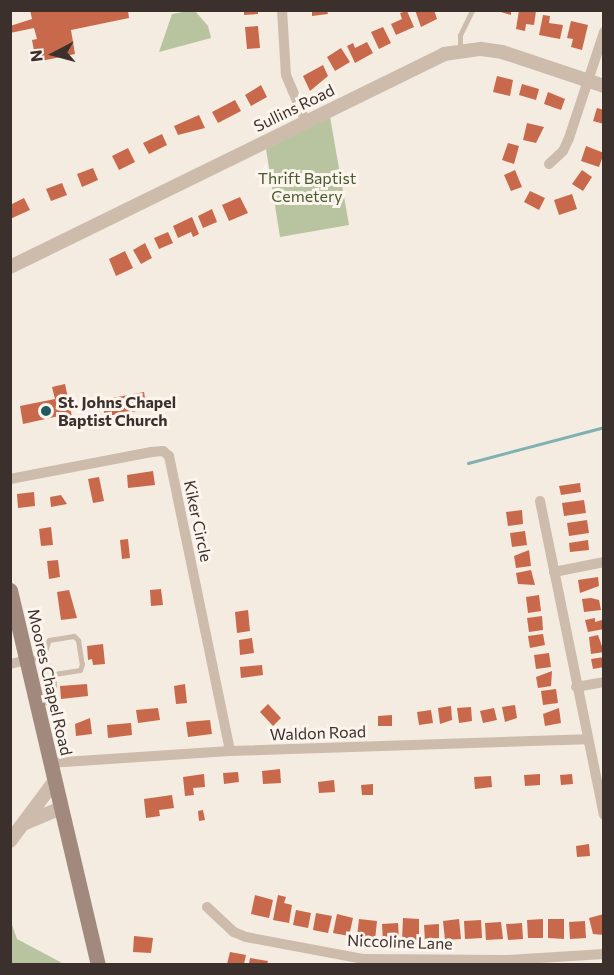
<!DOCTYPE html>
<style>
body{margin:0}
#map{position:relative;width:614px;height:975px;overflow:hidden;background:#f4ebe1;font-family:Commissioner,sans-serif}
div>[style]{position:absolute}
[style*='--x']{left:calc(var(--x)*1px);top:calc(var(--y)*1px);width:calc(var(--w)*1px);rotate:calc(var(--a)*1deg)}
.green>*{inset:0;background:#b8c4a0}
.stream>*{height:3px;margin:-1.5px;padding:0 1.5px;transform-origin:1.5px;border-radius:1.5px;background:#7fb0b2}
.building>*{inset:0;background:#c8694b}
.service>*{height:5px;margin:-2.5px;padding:0 2.5px;transform-origin:2.5px;border-radius:2.5px;background:#cdbbac}
.minor>*{height:10px;margin:-5px;padding:0 5px;transform-origin:5px;border-radius:5px;background:#cdbbac}
.tertiary>*{height:14px;margin:-7px;padding:0 7px;transform-origin:7px;border-radius:7px;background:#cdbbac}
.secondary>*{height:15px;margin:-7.5px;padding:0 7.5px;transform-origin:7.5px;border-radius:7.5px;background:#a18a7d}
.dots>*{width:16px;height:16px;translate:-50% -50%;box-sizing:border-box;border:3px solid #fbf5ee;border-radius:50%}
span{translate:-50% -50%;white-space:nowrap;text-align:center;line-height:1.15;-webkit-text-stroke:6px #fbf5ee;paint-order:stroke}
.street-label{font-size:16px;color:#3b302b}
.park-label{font-size:16px;color:#4a5a2e}
.poi-label{font-size:16px;color:#3b302b;font-weight:700}
.left{translate:0 -50%;text-align:left}
.frame{position:absolute;inset:0;border:12px solid #3b302b;pointer-events:none}
.north{position:absolute;left:24px;top:24px;width:60px;height:60px;-webkit-text-stroke:4px #fbf5ee;paint-order:stroke;rotate:264deg;font-size:16px;font-weight:700;line-height:24px;text-align:center;color:#3b302b}
.north::after{content:'';display:block;margin:auto;width:21px;height:27px;background:#3b302b;clip-path:polygon(50% 0,100% 100%,50% 72%,0 100%)}
</style>
<div id="map">
<div class="green">
<div style="clip-path:polygon(194px 10px,208px 26px,211px 38px,159px 52px,172px 14px)"></div>
<div style="clip-path:polygon(330px 117px,349px 225px,280px 237px,266px 149px)"></div>
<div style="clip-path:polygon(11px 922px,17px 939px,64px 964px,11px 964px)"></div>
</div>
<div class="stream">
<div style="--x:468;--y:463;--w:141;--a:-14.8"></div>
</div>
<div class="building">
<div style="clip-path:polygon(30px 10px,128px 10px,129px 18px,71px 30px,75px 54px,36px 62px,32px 40px,37px 39px,34px 28px,10px 33px,10px 26px,32px 19px)"></div>
<div style="clip-path:polygon(244px 10px,258px 10px,258px 14px,244px 15px)"></div>
<div style="clip-path:polygon(312px 10px,327px 10px,328px 14px,312px 16px)"></div>
<div style="clip-path:polygon(415px 10px,434px 10px,437px 19px,421px 27px)"></div>
<div style="clip-path:polygon(494px 10px,511px 10px,511px 15px)"></div>
<div style="clip-path:polygon(519px 10px,536px 11px,534px 25px,526px 24px,525px 31px,516px 29px)"></div>
<div style="clip-path:polygon(407px 11px,414px 27px,396px 35px,391px 24px,402px 19px,400px 13px)"></div>
<div style="clip-path:polygon(543px 15px,550px 16px,549px 23px,563px 25px,560px 39px,539px 35px)"></div>
<div style="clip-path:polygon(571px 21px,588px 25px,582px 50px,571px 47px,573px 39px,567px 38px)"></div>
<div style="clip-path:polygon(258px 26px,260px 48px,247px 49px,245px 27px)"></div>
<div style="clip-path:polygon(383px 27px,391px 43px,379px 49px,371px 32px)"></div>
<div style="clip-path:polygon(367px 42px,373px 53px,355px 63px,347px 46px,353px 43px,355px 48px)"></div>
<div style="clip-path:polygon(341px 48px,350px 62px,335px 71px,327px 57px)"></div>
<div style="clip-path:polygon(323px 65px,328px 76px,310px 91px,303px 76px)"></div>
<div style="clip-path:polygon(497px 76px,513px 80px,510px 96px,493px 92px)"></div>
<div style="clip-path:polygon(522px 84px,539px 89px,536px 100px,519px 95px)"></div>
<div style="clip-path:polygon(261px 85px,267px 97px,251px 106px,245px 95px)"></div>
<div style="clip-path:polygon(548px 92px,565px 99px,561px 110px,544px 104px)"></div>
<div style="clip-path:polygon(235px 100px,241px 111px,218px 123px,212px 112px)"></div>
<div style="clip-path:polygon(597px 108px,604px 110px,604px 124px,593px 121px)"></div>
<div style="clip-path:polygon(199px 115px,205px 128px,178px 135px,174px 126px)"></div>
<div style="clip-path:polygon(527px 123px,544px 127px,536px 143px,523px 140px)"></div>
<div style="clip-path:polygon(162px 134px,167px 145px,149px 154px,143px 143px)"></div>
<div style="clip-path:polygon(508px 143px,519px 146px,514px 164px,502px 160px)"></div>
<div style="clip-path:polygon(586px 146px,604px 153px,599px 167px,581px 161px)"></div>
<div style="clip-path:polygon(128px 148px,135px 162px,119px 170px,112px 156px)"></div>
<div style="clip-path:polygon(93px 168px,98px 180px,82px 187px,77px 174px)"></div>
<div style="clip-path:polygon(515px 170px,522px 187px,511px 191px,504px 175px)"></div>
<div style="clip-path:polygon(582px 170px,592px 177px,583px 191px,572px 184px)"></div>
<div style="clip-path:polygon(62px 183px,67px 195px,51px 201px,46px 189px)"></div>
<div style="clip-path:polygon(530px 191px,545px 198px,539px 210px,524px 202px)"></div>
<div style="clip-path:polygon(572px 194px,577px 209px,559px 215px,554px 200px)"></div>
<div style="clip-path:polygon(240px 197px,248px 213px,229px 221px,222px 205px)"></div>
<div style="clip-path:polygon(24px 198px,30px 210px,10px 219px,10px 205px)"></div>
<div style="clip-path:polygon(212px 209px,217px 222px,203px 228px,198px 216px)"></div>
<div style="clip-path:polygon(192px 217px,199px 234px,193px 237px,191px 232px,178px 238px,173px 226px)"></div>
<div style="clip-path:polygon(168px 232px,173px 243px,159px 249px,154px 238px)"></div>
<div style="clip-path:polygon(145px 243px,152px 258px,141px 264px,133px 250px)"></div>
<div style="clip-path:polygon(125px 251px,133px 268px,116px 276px,109px 259px)"></div>
<div style="clip-path:polygon(65px 384px,74px 426px,62px 428px,59px 416px,23px 424px,20px 406px,55px 399px,52px 387px)"></div>
<div style="clip-path:polygon(144px 392px,147px 409px,105px 417px,102px 400px)"></div>
<div style="clip-path:polygon(153px 471px,155px 485px,128px 488px,127px 475px)"></div>
<div style="clip-path:polygon(99px 477px,104px 501px,93px 503px,88px 479px)"></div>
<div style="clip-path:polygon(580px 483px,581px 492px,561px 495px,559px 486px)"></div>
<div style="clip-path:polygon(34px 492px,35px 506px,18px 508px,17px 494px)"></div>
<div style="clip-path:polygon(61px 495px,67px 504px,51px 507px,50px 497px)"></div>
<div style="clip-path:polygon(584px 500px,586px 513px,564px 516px,562px 503px)"></div>
<div style="clip-path:polygon(522px 510px,523px 524px,508px 526px,506px 512px)"></div>
<div style="clip-path:polygon(587px 520px,589px 533px,569px 536px,567px 523px)"></div>
<div style="clip-path:polygon(51px 527px,53px 545px,41px 546px,39px 529px)"></div>
<div style="clip-path:polygon(525px 531px,527px 545px,512px 547px,510px 533px)"></div>
<div style="clip-path:polygon(128px 539px,130px 558px,122px 559px,120px 540px)"></div>
<div style="clip-path:polygon(588px 540px,589px 550px,570px 552px,569px 543px)"></div>
<div style="clip-path:polygon(529px 550px,531px 566px,516px 568px,514px 556px)"></div>
<div style="clip-path:polygon(58px 560px,60px 577px,49px 579px,47px 561px)"></div>
<div style="clip-path:polygon(531px 570px,535px 585px,518px 584px,516px 573px)"></div>
<div style="clip-path:polygon(598px 577px,599px 586px,580px 593px,578px 580px)"></div>
<div style="clip-path:polygon(161px 589px,163px 605px,151px 606px,150px 590px)"></div>
<div style="clip-path:polygon(69px 590px,77px 618px,61px 620px,57px 592px)"></div>
<div style="clip-path:polygon(539px 595px,541px 611px,528px 613px,526px 597px)"></div>
<div style="clip-path:polygon(591px 598px,599px 600px,601px 610px,584px 612px,582px 599px)"></div>
<div style="clip-path:polygon(248px 610px,250px 631px,237px 633px,235px 612px)"></div>
<div style="clip-path:polygon(542px 616px,543px 630px,529px 632px,527px 618px)"></div>
<div style="clip-path:polygon(595px 618px,595px 622px,602px 620px,604px 629px,588px 632px,585px 620px)"></div>
<div style="clip-path:polygon(543px 634px,545px 645px,530px 648px,528px 636px)"></div>
<div style="clip-path:polygon(598px 635px,604px 652px,591px 654px,589px 637px)"></div>
<div style="clip-path:polygon(252px 638px,254px 653px,240px 655px,239px 640px)"></div>
<div style="clip-path:polygon(103px 644px,105px 664px,93px 665px,92px 659px,88px 660px,87px 646px)"></div>
<div style="clip-path:polygon(549px 653px,551px 667px,536px 669px,534px 655px)"></div>
<div style="clip-path:polygon(604px 657px,604px 667px,593px 669px,591px 659px)"></div>
<div style="clip-path:polygon(262px 665px,263px 675px,241px 678px,240px 667px)"></div>
<div style="clip-path:polygon(552px 671px,551px 686px,538px 688px,536px 677px)"></div>
<div style="clip-path:polygon(87px 684px,88px 696px,61px 699px,60px 686px)"></div>
<div style="clip-path:polygon(185px 684px,187px 703px,176px 704px,174px 686px)"></div>
<div style="clip-path:polygon(556px 689px,558px 703px,543px 705px,541px 691px)"></div>
<div style="clip-path:polygon(268px 704px,281px 718px,273px 726px,260px 712px)"></div>
<div style="clip-path:polygon(515px 705px,517px 718px,505px 722px,502px 707px)"></div>
<div style="clip-path:polygon(451px 706px,452px 720px,440px 724px,438px 708px)"></div>
<div style="clip-path:polygon(471px 707px,472px 721px,459px 723px,457px 708px)"></div>
<div style="clip-path:polygon(158px 708px,160px 720px,138px 723px,136px 710px)"></div>
<div style="clip-path:polygon(494px 708px,497px 720px,483px 723px,480px 711px)"></div>
<div style="clip-path:polygon(559px 708px,561px 723px,545px 726px,543px 714px)"></div>
<div style="clip-path:polygon(431px 710px,433px 723px,419px 725px,417px 712px)"></div>
<div style="clip-path:polygon(392px 715px,392px 726px,378px 726px,378px 716px)"></div>
<div style="clip-path:polygon(90px 718px,92px 734px,76px 736px,75px 724px)"></div>
<div style="clip-path:polygon(210px 720px,212px 734px,188px 737px,186px 722px)"></div>
<div style="clip-path:polygon(131px 723px,132px 735px,108px 738px,107px 725px)"></div>
<div style="clip-path:polygon(280px 769px,281px 783px,263px 784px,262px 771px)"></div>
<div style="clip-path:polygon(238px 772px,239px 782px,224px 784px,223px 773px)"></div>
<div style="clip-path:polygon(204px 774px,205px 787px,193px 788px,194px 795px,185px 796px,183px 777px)"></div>
<div style="clip-path:polygon(540px 774px,540px 785px,525px 786px,524px 775px)"></div>
<div style="clip-path:polygon(572px 774px,573px 784px,561px 785px,560px 775px)"></div>
<div style="clip-path:polygon(491px 776px,492px 787px,475px 789px,474px 777px)"></div>
<div style="clip-path:polygon(334px 780px,335px 792px,319px 793px,318px 782px)"></div>
<div style="clip-path:polygon(373px 784px,373px 795px,362px 795px,361px 785px)"></div>
<div style="clip-path:polygon(172px 795px,174px 808px,159px 810px,160px 816px,146px 818px,144px 799px)"></div>
<div style="clip-path:polygon(203px 810px,205px 820px,199px 821px,198px 811px)"></div>
<div style="clip-path:polygon(589px 844px,590px 856px,577px 857px,576px 846px)"></div>
<div style="clip-path:polygon(255px 895px,273px 900px,269px 918px,251px 914px)"></div>
<div style="clip-path:polygon(278px 895px,286px 897px,284px 903px,292px 905px,289px 923px,273px 920px)"></div>
<div style="clip-path:polygon(296px 910px,311px 913px,308px 928px,293px 925px)"></div>
<div style="clip-path:polygon(316px 913px,332px 916px,328px 933px,313px 930px)"></div>
<div style="clip-path:polygon(337px 914px,353px 918px,349px 936px,333px 933px)"></div>
<div style="clip-path:polygon(604px 914px,604px 935px,593px 934px,589px 918px)"></div>
<div style="clip-path:polygon(403px 918px,419px 919px,419px 940px,402px 940px)"></div>
<div style="clip-path:polygon(359px 919px,377px 921px,375px 940px,357px 937px)"></div>
<div style="clip-path:polygon(459px 919px,461px 939px,445px 940px,443px 921px)"></div>
<div style="clip-path:polygon(543px 919px,543px 938px,528px 938px,527px 920px)"></div>
<div style="clip-path:polygon(548px 919px,564px 919px,564px 939px,548px 938px)"></div>
<div style="clip-path:polygon(481px 920px,482px 938px,465px 939px,464px 921px)"></div>
<div style="clip-path:polygon(585px 921px,586px 938px,570px 939px,569px 922px)"></div>
<div style="clip-path:polygon(501px 922px,503px 939px,486px 940px,485px 923px)"></div>
<div style="clip-path:polygon(398px 923px,399px 940px,383px 941px,382px 924px)"></div>
<div style="clip-path:polygon(522px 923px,523px 939px,508px 940px,506px 924px)"></div>
<div style="clip-path:polygon(439px 924px,439px 940px,425px 941px,424px 925px)"></div>
<div style="clip-path:polygon(134px 936px,153px 938px,151px 953px,133px 952px)"></div>
<div style="clip-path:polygon(230px 952px,246px 955px,244px 964px,227px 964px)"></div>
<div style="clip-path:polygon(250px 958px,268px 961px,267px 964px,249px 964px)"></div>
</div>
<div class="service">
<div style="--x:460;--y:50;--w:15;--a:-90"></div>
<div style="--x:460;--y:35;--w:28;--a:-64"></div>
<div style="--x:28;--y:659;--w:15;--a:-8"></div>
<div style="--x:43;--y:657;--w:18;--a:-71"></div>
<div style="--x:49;--y:640;--w:25;--a:-9"></div>
<div style="--x:74;--y:636;--w:6;--a:45"></div>
<div style="--x:78;--y:640;--w:24;--a:81"></div>
<div style="--x:82;--y:664;--w:6;--a:108"></div>
<div style="--x:80;--y:670;--w:26;--a:171"></div>
<div style="--x:54;--y:674;--w:20;--a:-123"></div>
<div style="--x:38;--y:705;--w:17;--a:-21"></div>
<div style="--x:54;--y:699;--w:25;--a:-90"></div>
</div>
<div class="minor">
<div style="--x:282;--y:10;--w:65;--a:86.5"></div>
<div style="--x:286;--y:75;--w:49;--a:67.1"></div>
<div style="--x:549;--y:164;--w:19;--a:-43"></div>
<div style="--x:563;--y:151;--w:14;--a:-65"></div>
<div style="--x:569;--y:138;--w:112;--a:-71.7"></div>
<div style="--x:10;--y:479;--w:144;--a:-10.8"></div>
<div style="--x:151;--y:452;--w:12;--a:-5"></div>
<div style="--x:163;--y:451;--w:8;--a:40"></div>
<div style="--x:169;--y:456;--w:301;--a:78.3"></div>
<div style="--x:540;--y:501;--w:320;--a:78.5"></div>
<div style="--x:554;--y:572;--w:51;--a:-11.3"></div>
<div style="--x:10;--y:664;--w:17;--a:-13"></div>
<div style="--x:576;--y:687;--w:28;--a:-10"></div>
<div style="--x:49;--y:763;--w:181;--a:-3.8"></div>
<div style="--x:230;--y:751;--w:357;--a:-1.9"></div>
<div style="--x:207;--y:907;--w:37;--a:43"></div>
<div style="--x:234;--y:932;--w:13;--a:23"></div>
<div style="--x:246;--y:937;--w:120;--a:10.6"></div>
<div style="--x:364;--y:959;--w:143;--a:0.4"></div>
<div style="--x:507;--y:960;--w:97;--a:-3.5"></div>
</div>
<div class="tertiary">
<div style="--x:10;--y:267;--w:483;--a:-26.1"></div>
<div style="--x:444;--y:54;--w:37;--a:-8"></div>
<div style="--x:481;--y:49;--w:21;--a:8"></div>
<div style="--x:502;--y:52;--w:108;--a:18.4"></div>
<div style="--x:23;--y:824;--w:41;--a:-22.8"></div>
<div style="--x:10;--y:841;--w:74;--a:-53.3"></div>
</div>
<div class="secondary">
<div style="--x:10;--y:590;--w:384;--a:76.8"></div>
</div>
<div class="dots">
<div style="left:46px;top:411px;background:#1f5a5e"></div>
</div>
<div class="street-label">
<span style="left:294px;top:108px;rotate:-26deg">Sullins Road</span>
<span style="left:198px;top:521px;rotate:78deg">Kiker Circle</span>
<span style="left:50px;top:682px;rotate:77deg">Moores Chapel Road</span>
<span style="left:318px;top:733px;rotate:-2deg">Waldon Road</span>
<span style="left:400px;top:942px;rotate:2deg">Niccoline Lane</span>
</div>
<div class="park-label">
<span style="left:307px;top:187px">Thrift Baptist<br>Cemetery</span>
</div>
<div class="poi-label">
<span class="left" style="left:58px;top:411px">St. Johns Chapel<br>Baptist Church</span>
</div>
<div class="frame"></div>
<div class="north">N</div>
</div>
